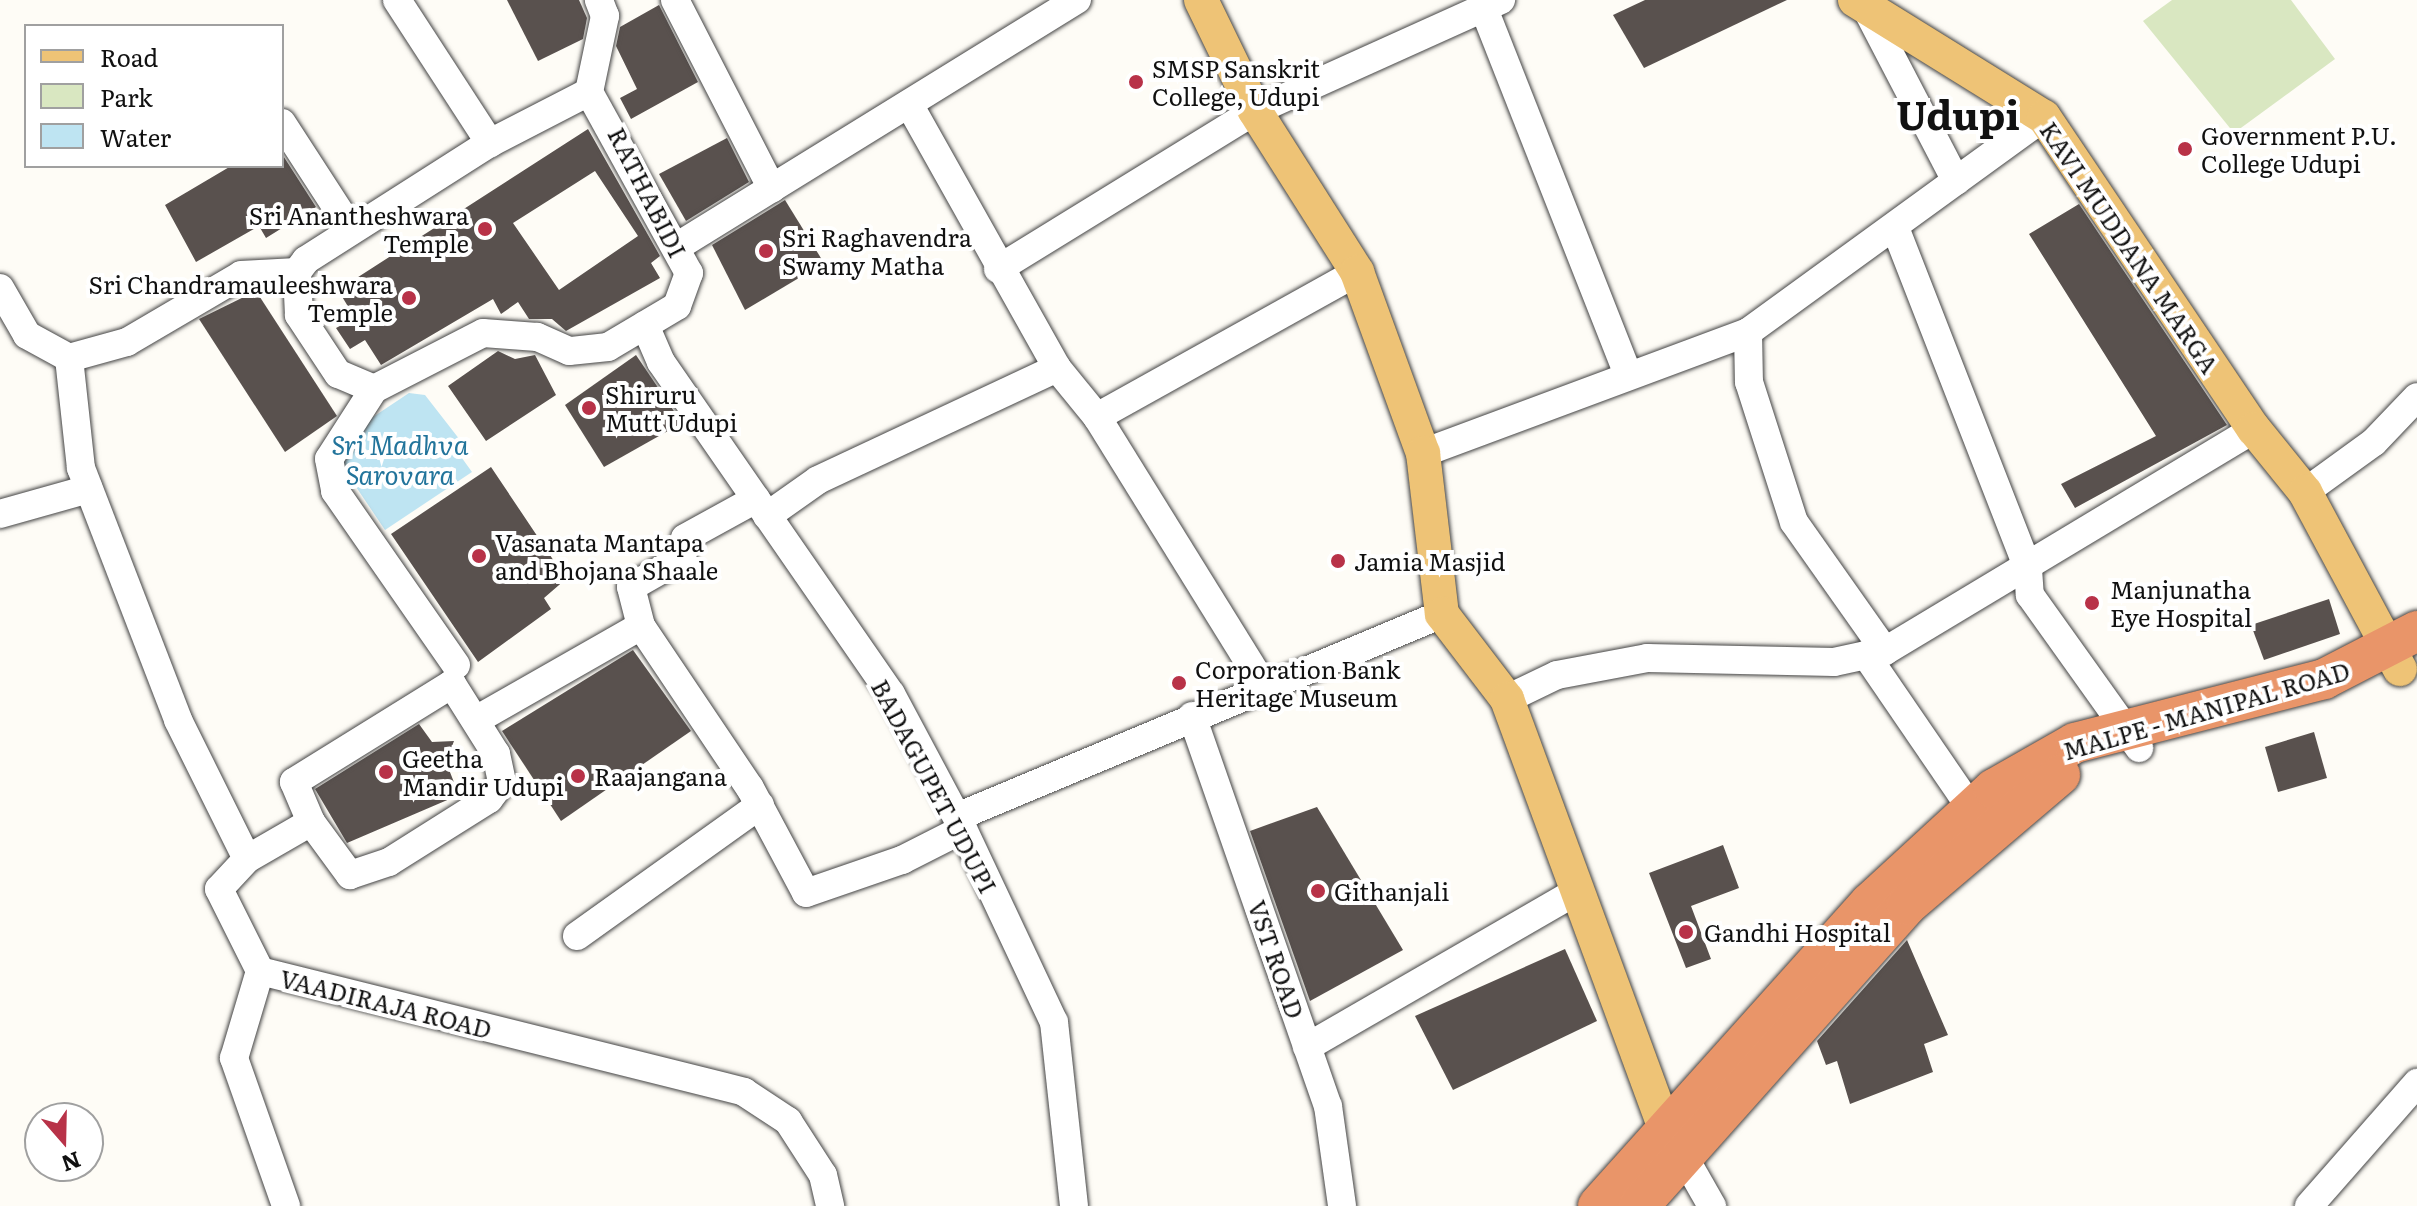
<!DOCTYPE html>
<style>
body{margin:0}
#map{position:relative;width:2417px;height:1206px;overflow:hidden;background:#fefcf6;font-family:Literata,serif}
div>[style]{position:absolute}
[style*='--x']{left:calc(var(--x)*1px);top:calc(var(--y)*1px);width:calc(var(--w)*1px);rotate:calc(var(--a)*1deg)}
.green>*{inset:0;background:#d9e7c1}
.water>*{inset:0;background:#bee4f2}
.building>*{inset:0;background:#59514e}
.roads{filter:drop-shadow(0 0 2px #444) drop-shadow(0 0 2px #444)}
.minor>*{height:28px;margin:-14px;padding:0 14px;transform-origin:14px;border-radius:14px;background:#fff}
.major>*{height:34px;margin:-17px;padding:0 17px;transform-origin:17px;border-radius:17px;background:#eec376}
.highway>*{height:40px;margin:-20px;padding:0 20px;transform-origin:20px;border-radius:20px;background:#e99569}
.dots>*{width:22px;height:22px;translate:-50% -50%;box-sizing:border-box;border:4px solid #fff;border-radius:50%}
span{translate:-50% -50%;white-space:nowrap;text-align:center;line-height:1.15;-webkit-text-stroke:8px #fff;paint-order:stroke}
.poi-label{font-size:24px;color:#111}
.left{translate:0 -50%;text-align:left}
.right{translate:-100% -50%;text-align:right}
.street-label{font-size:24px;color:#111}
.water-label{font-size:26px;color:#22749b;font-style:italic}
.town-label{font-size:40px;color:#111;font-weight:700}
.legend{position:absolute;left:24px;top:24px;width:260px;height:144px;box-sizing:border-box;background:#fff;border:2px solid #a0a0a0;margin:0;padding:10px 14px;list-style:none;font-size:24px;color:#111}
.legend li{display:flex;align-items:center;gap:16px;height:40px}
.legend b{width:40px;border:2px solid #a0a0a0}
.north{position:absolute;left:24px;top:1102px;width:80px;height:80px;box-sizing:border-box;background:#fff;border:2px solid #a0a0a0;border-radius:50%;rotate:160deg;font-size:22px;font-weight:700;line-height:32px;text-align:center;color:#111}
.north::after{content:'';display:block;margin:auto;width:28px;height:36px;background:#b83248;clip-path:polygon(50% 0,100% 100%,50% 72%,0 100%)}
</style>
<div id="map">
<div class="green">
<div style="clip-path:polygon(2172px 0,2291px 0,2335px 59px,2234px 133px,2143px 21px)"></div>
</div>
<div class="water">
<div style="clip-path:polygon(409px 393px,425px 395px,460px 440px,454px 447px,472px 472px,385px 530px,342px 466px,349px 433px)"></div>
</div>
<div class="building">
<div style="clip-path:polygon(507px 0,579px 0,587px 18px,583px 39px,538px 61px)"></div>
<div style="clip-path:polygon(1645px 0,1787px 0,1644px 68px,1613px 15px)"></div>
<div style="clip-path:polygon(659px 5px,698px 82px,631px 119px,620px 98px,637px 89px,616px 46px,620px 27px)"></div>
<div style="clip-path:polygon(evenodd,588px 129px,660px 256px,651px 263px,660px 278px,566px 331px,552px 319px,529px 319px,518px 302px,501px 314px,493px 299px,381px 365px,365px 340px,350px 349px,336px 328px,355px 318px,338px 290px,588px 129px,595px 171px,638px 236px,559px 290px,513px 223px,595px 171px)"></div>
<div style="clip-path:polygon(727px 138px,749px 182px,686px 221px,659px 174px)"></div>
<div style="clip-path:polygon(282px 154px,316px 207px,266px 238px,259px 226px,196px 262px,165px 205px,231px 166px,282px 166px)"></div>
<div style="clip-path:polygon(785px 200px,824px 263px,745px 310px,712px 245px)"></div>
<div style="clip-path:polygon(2079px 204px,2227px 425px,2075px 508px,2061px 484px,2156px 436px,2029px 234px)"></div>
<div style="clip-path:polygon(256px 291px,337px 416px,285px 452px,199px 319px)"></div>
<div style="clip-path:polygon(498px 351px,515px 359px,535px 355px,556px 395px,486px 441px,448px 386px)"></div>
<div style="clip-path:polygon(636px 355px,682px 423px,604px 467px,565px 405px)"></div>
<div style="clip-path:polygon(491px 467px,566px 579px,544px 598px,551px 609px,478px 662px,391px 534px)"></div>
<div style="clip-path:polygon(2329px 599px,2340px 634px,2264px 660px,2251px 625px)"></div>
<div style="clip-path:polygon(633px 650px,691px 731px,561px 821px,502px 731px)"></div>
<div style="clip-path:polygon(419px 724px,432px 742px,454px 741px,446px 762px,459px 795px,347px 843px,315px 789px)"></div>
<div style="clip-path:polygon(2314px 732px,2327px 778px,2278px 792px,2265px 747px)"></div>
<div style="clip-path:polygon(1317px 807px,1403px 950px,1310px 1001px,1250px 831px)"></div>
<div style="clip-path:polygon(1723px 845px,1739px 888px,1691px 906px,1711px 959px,1686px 968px,1649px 873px)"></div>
<div style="clip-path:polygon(1907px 940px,1948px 1035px,1924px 1044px,1933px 1072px,1850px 1104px,1837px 1061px,1826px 1065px,1817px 1041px)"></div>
<div style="clip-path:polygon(1565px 949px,1597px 1021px,1453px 1090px,1415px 1016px)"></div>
</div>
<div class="roads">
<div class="minor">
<div style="--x:397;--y:0;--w:171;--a:57"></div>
<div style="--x:675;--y:0;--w:212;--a:62.8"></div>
<div style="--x:1866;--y:8;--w:195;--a:62.5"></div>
<div style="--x:1484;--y:9;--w:393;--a:68.5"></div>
<div style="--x:589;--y:92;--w:207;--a:61.1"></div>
<div style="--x:689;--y:273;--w:35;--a:110"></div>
<div style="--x:677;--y:306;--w:80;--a:149.3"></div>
<div style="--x:608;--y:347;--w:39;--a:174"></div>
<div style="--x:569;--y:351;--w:35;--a:-156"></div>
<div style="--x:537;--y:337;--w:54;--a:-175.8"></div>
<div style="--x:483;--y:333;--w:123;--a:152.8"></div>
<div style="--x:374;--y:389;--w:39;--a:-157"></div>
<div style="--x:338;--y:374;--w:71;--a:-123.5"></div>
<div style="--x:299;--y:315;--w:43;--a:-92.7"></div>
<div style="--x:297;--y:272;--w:15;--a:-53"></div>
<div style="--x:306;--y:260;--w:218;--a:-32.5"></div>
<div style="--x:490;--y:143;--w:111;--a:-27.3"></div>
<div style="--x:589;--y:92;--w:78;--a:-78.1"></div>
<div style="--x:605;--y:16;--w:17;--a:-111"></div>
<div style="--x:909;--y:104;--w:303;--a:60.7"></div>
<div style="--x:1057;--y:368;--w:63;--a:50.8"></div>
<div style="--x:1097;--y:417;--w:313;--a:58.2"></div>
<div style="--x:282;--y:123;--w:125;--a:57.1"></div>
<div style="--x:1896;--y:230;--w:364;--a:68.7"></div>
<div style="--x:2028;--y:569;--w:26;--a:86"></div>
<div style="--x:2030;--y:595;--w:188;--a:54.5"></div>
<div style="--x:678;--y:246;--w:469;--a:-31.7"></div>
<div style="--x:998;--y:269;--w:302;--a:-31.6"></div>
<div style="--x:1255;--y:111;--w:270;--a:-24.3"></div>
<div style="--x:0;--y:288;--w:54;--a:60.1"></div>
<div style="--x:27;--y:335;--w:48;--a:28.7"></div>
<div style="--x:645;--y:325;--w:40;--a:66.6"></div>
<div style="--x:661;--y:362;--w:404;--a:55.3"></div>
<div style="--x:891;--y:694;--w:153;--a:61.9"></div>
<div style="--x:963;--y:829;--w:213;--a:64.8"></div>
<div style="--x:1054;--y:1022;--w:185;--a:83.8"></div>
<div style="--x:1748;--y:332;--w:50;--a:88.9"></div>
<div style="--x:1749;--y:382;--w:147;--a:72.2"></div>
<div style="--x:1794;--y:522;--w:158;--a:54.8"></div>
<div style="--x:69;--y:358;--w:111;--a:83.8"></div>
<div style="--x:81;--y:468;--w:270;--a:68.9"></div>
<div style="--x:178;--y:720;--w:155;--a:63.6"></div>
<div style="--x:247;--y:859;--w:41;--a:133"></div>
<div style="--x:219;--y:889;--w:92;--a:63.4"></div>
<div style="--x:260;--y:971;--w:499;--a:14"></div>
<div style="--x:744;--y:1092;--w:53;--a:33.4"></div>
<div style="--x:788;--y:1121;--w:64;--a:57.1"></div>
<div style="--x:823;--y:1175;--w:32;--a:77"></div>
<div style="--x:69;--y:358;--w:60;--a:-15.4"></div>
<div style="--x:127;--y:342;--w:132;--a:-30.4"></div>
<div style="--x:241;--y:275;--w:56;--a:-3.1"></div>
<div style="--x:374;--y:389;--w:83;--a:122.7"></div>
<div style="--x:329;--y:459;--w:33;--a:79"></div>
<div style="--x:335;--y:491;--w:212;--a:55.2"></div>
<div style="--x:1097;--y:417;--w:298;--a:-29.1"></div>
<div style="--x:1423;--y:453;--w:347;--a:-20.4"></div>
<div style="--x:1748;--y:332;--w:366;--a:-36"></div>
<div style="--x:2305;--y:492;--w:85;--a:-35.9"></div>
<div style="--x:2374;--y:442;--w:62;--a:-46.3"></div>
<div style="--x:0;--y:514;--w:92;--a:-15.7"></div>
<div style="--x:767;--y:516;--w:62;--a:-35.2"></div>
<div style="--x:818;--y:480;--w:264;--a:-25.1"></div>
<div style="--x:641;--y:626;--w:40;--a:-104.4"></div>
<div style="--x:631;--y:587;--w:59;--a:-29.6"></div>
<div style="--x:682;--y:558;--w:20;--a:-81"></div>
<div style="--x:685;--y:538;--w:81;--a:-28.8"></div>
<div style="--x:1866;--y:655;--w:204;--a:55.6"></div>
<div style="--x:1507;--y:699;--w:55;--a:-25.6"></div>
<div style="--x:1557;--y:675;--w:92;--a:-10.7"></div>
<div style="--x:1647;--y:658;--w:187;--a:1.2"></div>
<div style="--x:1834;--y:662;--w:52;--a:-12.2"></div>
<div style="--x:1885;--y:651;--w:431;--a:-31"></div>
<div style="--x:1192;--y:716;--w:413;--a:70.8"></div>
<div style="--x:1328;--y:1106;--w:101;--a:82"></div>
<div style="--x:476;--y:720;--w:190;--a:-29.7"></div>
<div style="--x:641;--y:626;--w:195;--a:56.1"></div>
<div style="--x:750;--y:788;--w:119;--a:61.9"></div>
<div style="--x:806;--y:893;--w:102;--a:-19"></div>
<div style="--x:902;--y:860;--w:68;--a:-26.9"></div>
<div style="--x:957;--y:817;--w:526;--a:-22.71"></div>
<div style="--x:247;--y:859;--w:74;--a:-30"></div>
<div style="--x:311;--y:822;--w:66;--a:53.7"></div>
<div style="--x:350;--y:875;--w:41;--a:-18.4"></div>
<div style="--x:389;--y:862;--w:118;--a:-32.2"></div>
<div style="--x:489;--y:799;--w:21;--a:-53"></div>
<div style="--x:502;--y:782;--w:29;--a:-102"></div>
<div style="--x:496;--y:754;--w:83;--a:-122.2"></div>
<div style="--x:452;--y:684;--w:186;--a:148.2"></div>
<div style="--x:294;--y:782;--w:43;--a:67"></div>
<div style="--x:577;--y:936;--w:225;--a:-35.6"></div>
<div style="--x:260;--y:971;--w:91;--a:106.6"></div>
<div style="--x:234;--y:1058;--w:157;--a:70.6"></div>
<div style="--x:1307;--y:1047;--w:310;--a:-30"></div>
<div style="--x:1683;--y:1155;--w:59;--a:60.4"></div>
<div style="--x:2309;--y:1206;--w:164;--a:-48.7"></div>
</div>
<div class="major">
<div style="--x:1201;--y:0;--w:123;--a:64.1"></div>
<div style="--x:1255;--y:111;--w:191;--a:57.6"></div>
<div style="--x:1357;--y:272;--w:193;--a:70"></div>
<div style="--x:1423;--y:453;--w:162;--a:83.3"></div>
<div style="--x:1442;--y:614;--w:107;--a:52.6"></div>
<div style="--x:1507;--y:699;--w:460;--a:69.8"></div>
<div style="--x:1855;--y:0;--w:222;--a:31.8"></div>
<div style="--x:2044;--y:117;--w:376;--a:56.1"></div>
<div style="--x:2254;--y:429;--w:81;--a:51"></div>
<div style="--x:2305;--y:492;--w:201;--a:61.8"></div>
</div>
<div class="highway">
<div style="--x:1598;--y:1206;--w:407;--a:-48.1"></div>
<div style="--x:1870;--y:903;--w:168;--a:-42.6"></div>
<div style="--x:1994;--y:789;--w:93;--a:-29.6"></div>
<div style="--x:2075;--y:743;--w:257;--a:-14.4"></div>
<div style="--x:2324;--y:679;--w:105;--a:-27.3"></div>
<div style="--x:1639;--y:1206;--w:403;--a:-48.3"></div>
<div style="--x:1907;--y:905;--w:201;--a:-40.4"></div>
</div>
</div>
<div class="dots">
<div style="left:1136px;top:82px;background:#b83248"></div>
<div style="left:2185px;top:149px;background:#b83248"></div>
<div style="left:485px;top:229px;background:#b83248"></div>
<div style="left:766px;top:251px;background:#b83248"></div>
<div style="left:409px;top:298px;background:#b83248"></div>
<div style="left:589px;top:408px;background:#b83248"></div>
<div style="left:479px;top:556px;background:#b83248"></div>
<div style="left:1338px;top:561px;background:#b83248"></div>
<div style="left:2092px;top:603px;background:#b83248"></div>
<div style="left:1179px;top:683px;background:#b83248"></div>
<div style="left:386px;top:772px;background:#b83248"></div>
<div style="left:578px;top:776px;background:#b83248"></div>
<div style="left:1318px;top:891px;background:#b83248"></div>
<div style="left:1686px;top:932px;background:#b83248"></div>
</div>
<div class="poi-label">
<span class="left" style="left:1152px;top:82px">SMSP Sanskrit<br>College, Udupi</span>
<span class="left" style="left:2201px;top:149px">Government P.U.<br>College Udupi</span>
<span class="right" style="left:469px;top:229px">Sri Anantheshwara<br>Temple</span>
<span class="left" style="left:782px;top:251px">Sri Raghavendra<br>Swamy Matha</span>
<span class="right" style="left:393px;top:298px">Sri Chandramauleeshwara<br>Temple</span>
<span class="left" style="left:605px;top:408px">Shiruru<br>Mutt Udupi</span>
<span class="left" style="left:495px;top:556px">Vasanata Mantapa<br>and Bhojana Shaale</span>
<span class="left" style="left:1354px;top:561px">Jamia Masjid</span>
<span class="left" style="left:2110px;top:603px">Manjunatha<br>Eye Hospital</span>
<span class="left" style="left:1195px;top:683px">Corporation Bank<br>Heritage Museum</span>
<span class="left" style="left:402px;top:772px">Geetha<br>Mandir Udupi</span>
<span class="left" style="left:594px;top:776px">Raajangana</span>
<span class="left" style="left:1334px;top:891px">Githanjali</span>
<span class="left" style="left:1704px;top:932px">Gandhi Hospital</span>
</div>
<div class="street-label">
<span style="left:648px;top:192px;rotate:63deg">RATHABIDI</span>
<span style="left:2130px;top:247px;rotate:56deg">KAVI MUDDANA MARGA</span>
<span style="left:2206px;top:710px;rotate:-16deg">MALPE - MANIPAL ROAD</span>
<span style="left:935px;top:786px;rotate:62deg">BADAGUPET UDUPI</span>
<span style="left:1277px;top:959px;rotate:71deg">VST ROAD</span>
<span style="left:386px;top:1003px;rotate:14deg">VAADIRAJA ROAD</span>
</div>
<div class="water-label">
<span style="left:400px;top:459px">Sri Madhva<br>Sarovara</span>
</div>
<div class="town-label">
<span style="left:1958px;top:113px">Udupi</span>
</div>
<ul class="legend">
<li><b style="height:10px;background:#eec376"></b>Road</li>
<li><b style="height:22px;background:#d9e7c1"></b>Park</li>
<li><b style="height:22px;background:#bee4f2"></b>Water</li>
</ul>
<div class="north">N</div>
</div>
